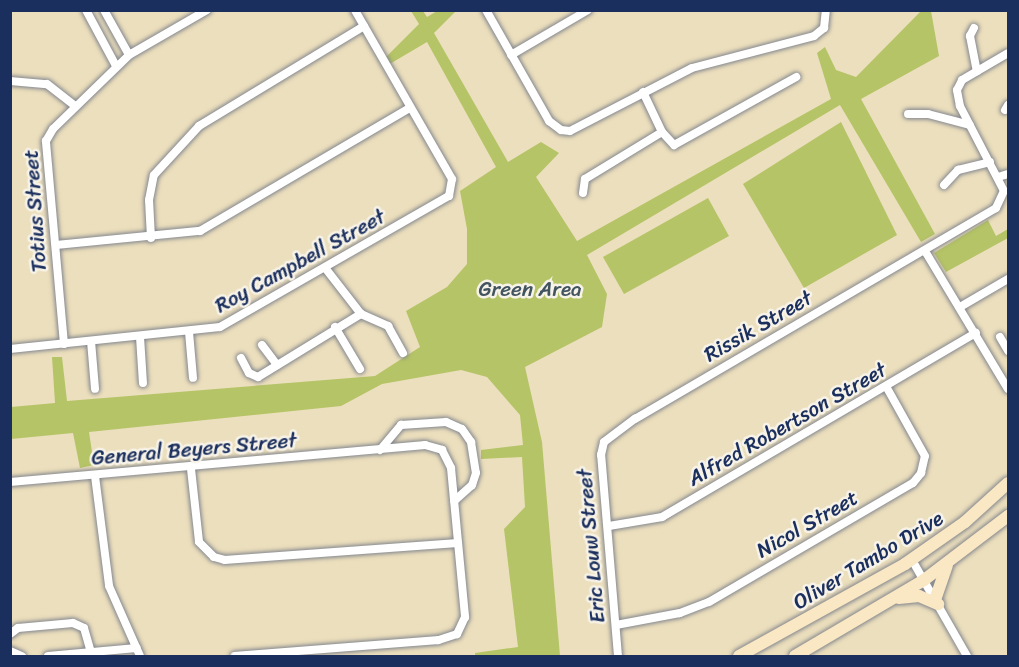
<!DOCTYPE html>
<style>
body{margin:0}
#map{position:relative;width:1019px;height:667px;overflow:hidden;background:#ecdfbd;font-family:Sriracha,sans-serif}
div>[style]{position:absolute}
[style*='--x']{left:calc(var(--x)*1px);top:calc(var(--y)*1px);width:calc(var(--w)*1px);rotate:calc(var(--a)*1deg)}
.green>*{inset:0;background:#b5c466}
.roads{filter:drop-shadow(0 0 2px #84878e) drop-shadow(0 0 2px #84878e)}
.street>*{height:8px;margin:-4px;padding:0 4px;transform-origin:4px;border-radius:4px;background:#fff}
.secondary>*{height:12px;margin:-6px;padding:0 6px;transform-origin:6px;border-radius:6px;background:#fae7c3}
span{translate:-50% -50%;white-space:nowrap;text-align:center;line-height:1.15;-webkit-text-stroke:5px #f7f3e8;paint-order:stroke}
.street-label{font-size:21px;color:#1b2f5e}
.park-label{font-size:21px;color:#425460}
.frame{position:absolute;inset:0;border:12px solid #1b2f5e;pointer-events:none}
</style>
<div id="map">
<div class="green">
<div style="clip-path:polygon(411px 11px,423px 11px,427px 17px,437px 11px,456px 11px,434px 33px,508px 162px,541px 142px,559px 153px,536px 177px,577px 241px,831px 99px,817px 53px,825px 47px,836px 70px,856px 77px,921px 11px,931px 11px,939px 56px,861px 99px,935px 234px,921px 242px,840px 105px,587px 255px,607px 294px,602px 327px,525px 367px,542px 442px,560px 656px,475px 656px,475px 653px,518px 647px,504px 529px,525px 507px,522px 457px,481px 459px,481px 450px,523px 445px,520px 415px,487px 377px,461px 370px,382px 384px,341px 406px,89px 432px,94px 465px,80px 468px,73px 433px,11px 439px,11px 407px,55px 403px,52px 357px,62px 357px,67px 401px,375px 376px,420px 347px,406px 311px,447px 287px,467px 264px,467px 229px,460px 191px,496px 167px,427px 42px,388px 65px,384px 59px,419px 24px)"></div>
<div style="clip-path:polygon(841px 122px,897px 235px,804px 288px,743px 184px)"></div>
<div style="clip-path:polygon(708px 198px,729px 236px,624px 294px,603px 257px)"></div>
<div style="clip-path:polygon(988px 220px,996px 236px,1008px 229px,1008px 238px,946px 272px,934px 253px)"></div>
</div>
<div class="roads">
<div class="street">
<div style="--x:86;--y:10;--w:64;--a:61.8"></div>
<div style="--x:104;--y:10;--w:51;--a:60.9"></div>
<div style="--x:486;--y:10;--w:128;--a:60.4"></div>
<div style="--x:549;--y:121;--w:15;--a:37"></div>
<div style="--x:561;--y:130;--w:9;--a:6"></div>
<div style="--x:570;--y:131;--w:137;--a:-27.3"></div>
<div style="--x:692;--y:68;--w:126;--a:-14.7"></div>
<div style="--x:814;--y:36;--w:13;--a:-39"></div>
<div style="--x:824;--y:28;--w:18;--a:-84"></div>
<div style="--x:974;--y:28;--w:9;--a:117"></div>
<div style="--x:970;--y:36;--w:36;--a:79"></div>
<div style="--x:511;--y:55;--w:89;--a:-30.3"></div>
<div style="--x:10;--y:81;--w:37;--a:5"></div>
<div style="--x:47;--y:84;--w:36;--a:38"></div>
<div style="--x:643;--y:92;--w:44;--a:64.6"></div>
<div style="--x:662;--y:132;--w:18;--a:47"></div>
<div style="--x:674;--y:145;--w:140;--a:-29.1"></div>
<div style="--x:1005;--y:110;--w:6;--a:-59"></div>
<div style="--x:908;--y:114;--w:20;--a:0"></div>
<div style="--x:928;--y:114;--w:43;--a:14.7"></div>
<div style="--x:998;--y:177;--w:10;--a:-17"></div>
<div style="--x:944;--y:185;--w:21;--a:-47"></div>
<div style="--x:958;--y:170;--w:33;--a:-14"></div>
<div style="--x:583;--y:193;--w:14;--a:-82"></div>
<div style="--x:585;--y:179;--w:90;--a:-31.4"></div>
<div style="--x:151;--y:238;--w:38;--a:-93"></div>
<div style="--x:149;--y:200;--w:25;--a:-79"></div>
<div style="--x:154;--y:175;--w:67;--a:-47.4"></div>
<div style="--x:199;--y:126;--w:193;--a:-31.2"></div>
<div style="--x:56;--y:245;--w:145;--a:-5.6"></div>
<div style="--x:200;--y:231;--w:243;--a:-30.4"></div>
<div style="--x:925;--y:251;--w:161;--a:59"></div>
<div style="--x:326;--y:269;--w:57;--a:52.1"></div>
<div style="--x:361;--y:314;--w:30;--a:24"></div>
<div style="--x:388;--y:326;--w:31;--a:61"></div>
<div style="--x:960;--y:307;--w:56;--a:-30.3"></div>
<div style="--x:335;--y:327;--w:49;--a:59.2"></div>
<div style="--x:189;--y:332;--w:46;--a:85"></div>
<div style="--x:140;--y:337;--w:46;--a:86.3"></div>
<div style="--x:1000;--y:337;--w:16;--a:60"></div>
<div style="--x:91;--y:341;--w:48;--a:85.2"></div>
<div style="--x:64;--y:344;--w:204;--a:-95.1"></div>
<div style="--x:46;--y:141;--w:14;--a:-60"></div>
<div style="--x:53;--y:129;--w:106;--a:-44.2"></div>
<div style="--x:129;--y:55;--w:90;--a:-30"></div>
<div style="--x:262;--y:345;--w:25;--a:53"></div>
<div style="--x:10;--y:349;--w:211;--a:-6"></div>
<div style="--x:220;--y:327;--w:264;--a:-29.8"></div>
<div style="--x:449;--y:196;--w:17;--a:-80"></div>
<div style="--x:452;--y:179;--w:195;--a:-119.9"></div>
<div style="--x:241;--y:358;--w:17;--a:62"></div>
<div style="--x:249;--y:373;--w:10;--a:24"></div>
<div style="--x:258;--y:377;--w:121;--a:-31.5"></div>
<div style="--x:380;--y:450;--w:33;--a:-50"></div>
<div style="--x:401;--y:425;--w:45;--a:-3.8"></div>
<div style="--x:446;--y:422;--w:17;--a:24"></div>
<div style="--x:462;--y:429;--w:16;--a:55"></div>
<div style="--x:471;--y:442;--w:31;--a:81"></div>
<div style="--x:476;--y:473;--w:13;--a:108"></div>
<div style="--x:472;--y:485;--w:24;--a:138"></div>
<div style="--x:191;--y:469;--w:73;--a:83.7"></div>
<div style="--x:199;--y:542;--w:21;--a:45"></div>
<div style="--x:214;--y:557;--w:11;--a:15"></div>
<div style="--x:225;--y:560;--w:233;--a:-4.2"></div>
<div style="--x:95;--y:476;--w:111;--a:82.7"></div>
<div style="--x:109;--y:586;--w:77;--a:66.1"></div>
<div style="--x:10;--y:482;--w:417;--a:-5.1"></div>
<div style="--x:425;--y:445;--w:18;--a:16"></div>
<div style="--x:442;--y:450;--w:20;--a:63"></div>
<div style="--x:451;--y:468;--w:150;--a:84.6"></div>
<div style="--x:465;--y:617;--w:19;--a:115"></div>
<div style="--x:457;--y:634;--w:20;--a:162"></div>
<div style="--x:438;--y:640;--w:204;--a:175.5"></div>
<div style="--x:609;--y:526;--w:54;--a:-9.6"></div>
<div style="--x:662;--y:517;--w:364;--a:-30.4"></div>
<div style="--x:912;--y:560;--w:111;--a:60.2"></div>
<div style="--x:616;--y:625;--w:65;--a:-10.6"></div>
<div style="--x:680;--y:613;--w:31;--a:-21"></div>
<div style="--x:709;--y:602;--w:236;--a:-30.3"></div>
<div style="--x:913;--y:483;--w:13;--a:-51"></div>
<div style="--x:921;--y:473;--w:17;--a:-77"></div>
<div style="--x:925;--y:456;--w:78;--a:-119.2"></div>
<div style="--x:10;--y:634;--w:10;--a:-37"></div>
<div style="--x:18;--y:628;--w:55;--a:-5.2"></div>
<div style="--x:73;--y:623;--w:12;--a:24"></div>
<div style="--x:84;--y:628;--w:29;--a:74"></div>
<div style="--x:10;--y:651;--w:13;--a:23"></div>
<div style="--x:48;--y:656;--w:89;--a:-5.1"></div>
<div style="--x:618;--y:656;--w:202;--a:-94.8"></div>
<div style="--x:601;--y:455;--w:13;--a:-77"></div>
<div style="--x:604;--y:442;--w:39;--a:-37"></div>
<div style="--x:635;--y:419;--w:418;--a:-30.3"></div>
<div style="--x:996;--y:208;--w:19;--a:-65"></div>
<div style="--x:1004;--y:191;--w:96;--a:-117.4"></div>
<div style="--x:960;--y:106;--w:16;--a:-101"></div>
<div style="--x:957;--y:90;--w:11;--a:-63"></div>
<div style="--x:962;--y:80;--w:53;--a:-30.4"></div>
</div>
<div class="secondary">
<div style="--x:899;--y:598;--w:20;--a:-6"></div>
<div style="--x:919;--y:596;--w:21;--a:23"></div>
<div style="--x:935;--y:600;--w:36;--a:-71"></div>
<div style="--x:739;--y:656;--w:190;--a:-29"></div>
<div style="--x:905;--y:564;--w:73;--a:-35"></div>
<div style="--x:965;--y:522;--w:58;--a:-42.2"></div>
<div style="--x:795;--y:656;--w:150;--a:-30.5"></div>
<div style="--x:924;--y:580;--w:106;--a:-37.3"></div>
</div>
</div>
<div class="street-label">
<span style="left:35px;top:211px;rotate:-94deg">Totius Street</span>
<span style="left:300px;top:261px;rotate:-29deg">Roy Campbell Street</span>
<span style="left:758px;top:326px;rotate:-30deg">Rissik Street</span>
<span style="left:787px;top:424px;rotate:-30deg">Alfred Robertson Street</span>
<span style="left:194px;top:449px;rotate:-5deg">General Beyers Street</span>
<span style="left:807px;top:524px;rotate:-30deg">Nicol Street</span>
<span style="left:591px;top:546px;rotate:-95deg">Eric Louw Street</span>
<span style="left:868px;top:560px;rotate:-31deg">Oliver Tambo Drive</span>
</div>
<div class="park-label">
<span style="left:530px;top:289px">Green Area</span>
</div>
<div class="frame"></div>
</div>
